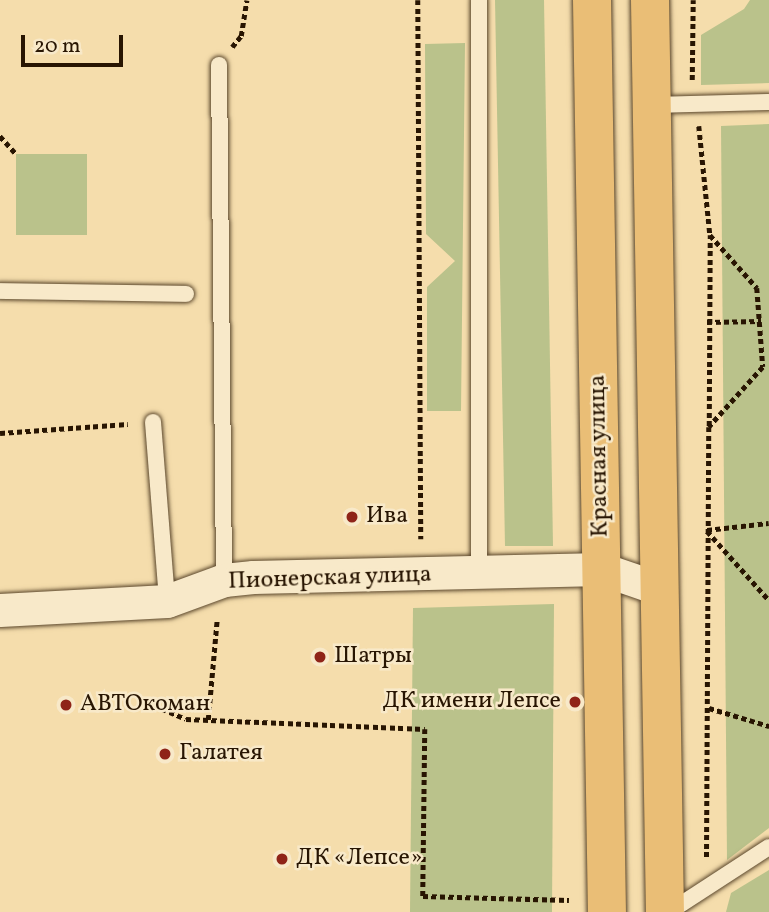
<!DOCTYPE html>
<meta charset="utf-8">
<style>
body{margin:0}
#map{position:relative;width:769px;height:912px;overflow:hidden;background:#f5ddac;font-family:Vollkorn,serif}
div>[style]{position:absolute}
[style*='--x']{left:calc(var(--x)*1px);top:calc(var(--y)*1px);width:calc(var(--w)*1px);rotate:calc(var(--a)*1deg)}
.green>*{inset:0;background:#bac28b}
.path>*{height:4.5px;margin-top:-2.25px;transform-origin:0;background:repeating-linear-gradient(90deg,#281502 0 5px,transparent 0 8.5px)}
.roads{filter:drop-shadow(0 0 2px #5b472c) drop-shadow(0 0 2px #5b472c)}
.service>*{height:16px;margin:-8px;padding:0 8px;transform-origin:8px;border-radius:8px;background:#f8e9c9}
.minor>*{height:33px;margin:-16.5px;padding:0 16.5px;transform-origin:16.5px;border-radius:16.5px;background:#f8e9c9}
.trunk>*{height:38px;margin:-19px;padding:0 19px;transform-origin:19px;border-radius:19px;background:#eabe76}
.dots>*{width:19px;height:19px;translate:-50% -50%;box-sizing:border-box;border:4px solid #f8e9c9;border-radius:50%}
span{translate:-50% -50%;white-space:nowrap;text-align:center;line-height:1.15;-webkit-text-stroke:5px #f8e9c9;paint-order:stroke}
.street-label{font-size:24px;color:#281502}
.poi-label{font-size:24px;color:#281502}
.left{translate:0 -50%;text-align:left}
.right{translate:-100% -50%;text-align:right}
.scale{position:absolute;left:21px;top:35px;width:102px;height:32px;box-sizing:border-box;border:4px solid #281502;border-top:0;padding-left:9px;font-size:21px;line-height:24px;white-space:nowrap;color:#281502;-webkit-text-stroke:5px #f8e9c9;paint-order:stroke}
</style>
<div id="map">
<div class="green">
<div style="clip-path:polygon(495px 0,544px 0,553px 546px,505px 546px)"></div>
<div style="clip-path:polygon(750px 0,769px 0,769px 83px,701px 85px,701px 35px,744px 9px)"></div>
<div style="clip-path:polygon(465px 43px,461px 411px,427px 411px,427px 287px,455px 261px,426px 234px,425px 44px)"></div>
<div style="clip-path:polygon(769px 124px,769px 828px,727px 860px,721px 126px)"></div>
<div style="clip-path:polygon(16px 154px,87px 154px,87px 235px,16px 235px)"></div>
<div style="clip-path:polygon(554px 604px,552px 912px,410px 912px,413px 608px)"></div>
<div style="clip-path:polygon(769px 870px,769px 912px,726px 912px,731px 893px)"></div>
</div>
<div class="path">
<div style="--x:418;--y:0;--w:539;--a:89.68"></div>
<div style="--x:232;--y:47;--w:14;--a:-51"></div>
<div style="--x:241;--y:36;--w:36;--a:-81"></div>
<div style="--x:692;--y:80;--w:80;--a:-89.3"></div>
<div style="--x:699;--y:126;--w:110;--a:84.2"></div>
<div style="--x:710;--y:235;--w:71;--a:48.4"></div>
<div style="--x:757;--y:288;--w:79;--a:85.7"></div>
<div style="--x:763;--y:367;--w:81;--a:132"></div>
<div style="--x:709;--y:427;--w:431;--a:90.3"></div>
<div style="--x:0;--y:136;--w:24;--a:48"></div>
<div style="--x:707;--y:322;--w:54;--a:-1.1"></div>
<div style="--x:709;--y:426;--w:191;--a:-89.7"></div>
<div style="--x:0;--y:433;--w:128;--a:-4"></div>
<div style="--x:707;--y:530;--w:62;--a:-6.4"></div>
<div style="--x:707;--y:531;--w:93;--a:48.1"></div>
<div style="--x:146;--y:702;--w:43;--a:23"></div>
<div style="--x:186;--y:719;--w:239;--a:2.4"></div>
<div style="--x:425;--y:729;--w:167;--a:90.7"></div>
<div style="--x:423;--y:896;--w:146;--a:1.6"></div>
<div style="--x:709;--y:708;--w:63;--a:16.7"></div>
<div style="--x:208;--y:720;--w:100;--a:-84.9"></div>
</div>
<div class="roads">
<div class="service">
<div style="--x:479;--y:0;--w:574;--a:90"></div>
<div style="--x:219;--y:65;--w:515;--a:89.44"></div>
<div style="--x:651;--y:105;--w:118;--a:-1.5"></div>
<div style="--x:0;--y:291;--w:186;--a:0.9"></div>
<div style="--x:153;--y:422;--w:180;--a:85.5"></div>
<div style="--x:669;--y:912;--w:119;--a:-33"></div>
</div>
<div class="minor">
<div style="--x:0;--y:610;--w:167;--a:-3.1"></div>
<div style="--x:167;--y:601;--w:61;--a:-20.2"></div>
<div style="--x:224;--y:580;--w:29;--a:-6"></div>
<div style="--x:253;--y:577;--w:349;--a:-1.3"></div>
<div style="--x:602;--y:569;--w:61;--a:19"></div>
</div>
<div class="trunk">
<div style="--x:592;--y:0;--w:912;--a:89.06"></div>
<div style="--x:650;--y:0;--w:912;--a:89.06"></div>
</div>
</div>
<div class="dots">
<div style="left:352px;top:517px;background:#8f2418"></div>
<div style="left:320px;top:657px;background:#8f2418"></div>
<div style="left:575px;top:702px;background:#8f2418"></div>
<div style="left:66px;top:705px;background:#8f2418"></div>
<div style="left:165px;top:754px;background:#8f2418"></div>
<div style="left:282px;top:859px;background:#8f2418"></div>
</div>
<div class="street-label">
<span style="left:600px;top:456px;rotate:-91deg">Красная улица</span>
<span style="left:330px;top:579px;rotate:-2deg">Пионерская улица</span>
</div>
<div class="poi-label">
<span class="left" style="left:366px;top:517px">Ива</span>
<span class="left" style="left:334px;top:657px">Шатры</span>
<span class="right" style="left:561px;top:702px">ДК имени Лепсе</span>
<span class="left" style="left:80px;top:705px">АВТОкоман</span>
<span class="left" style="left:179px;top:754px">Галатея</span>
<span class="left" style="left:296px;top:859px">ДК «Лепсе»</span>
</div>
<div class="scale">20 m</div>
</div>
